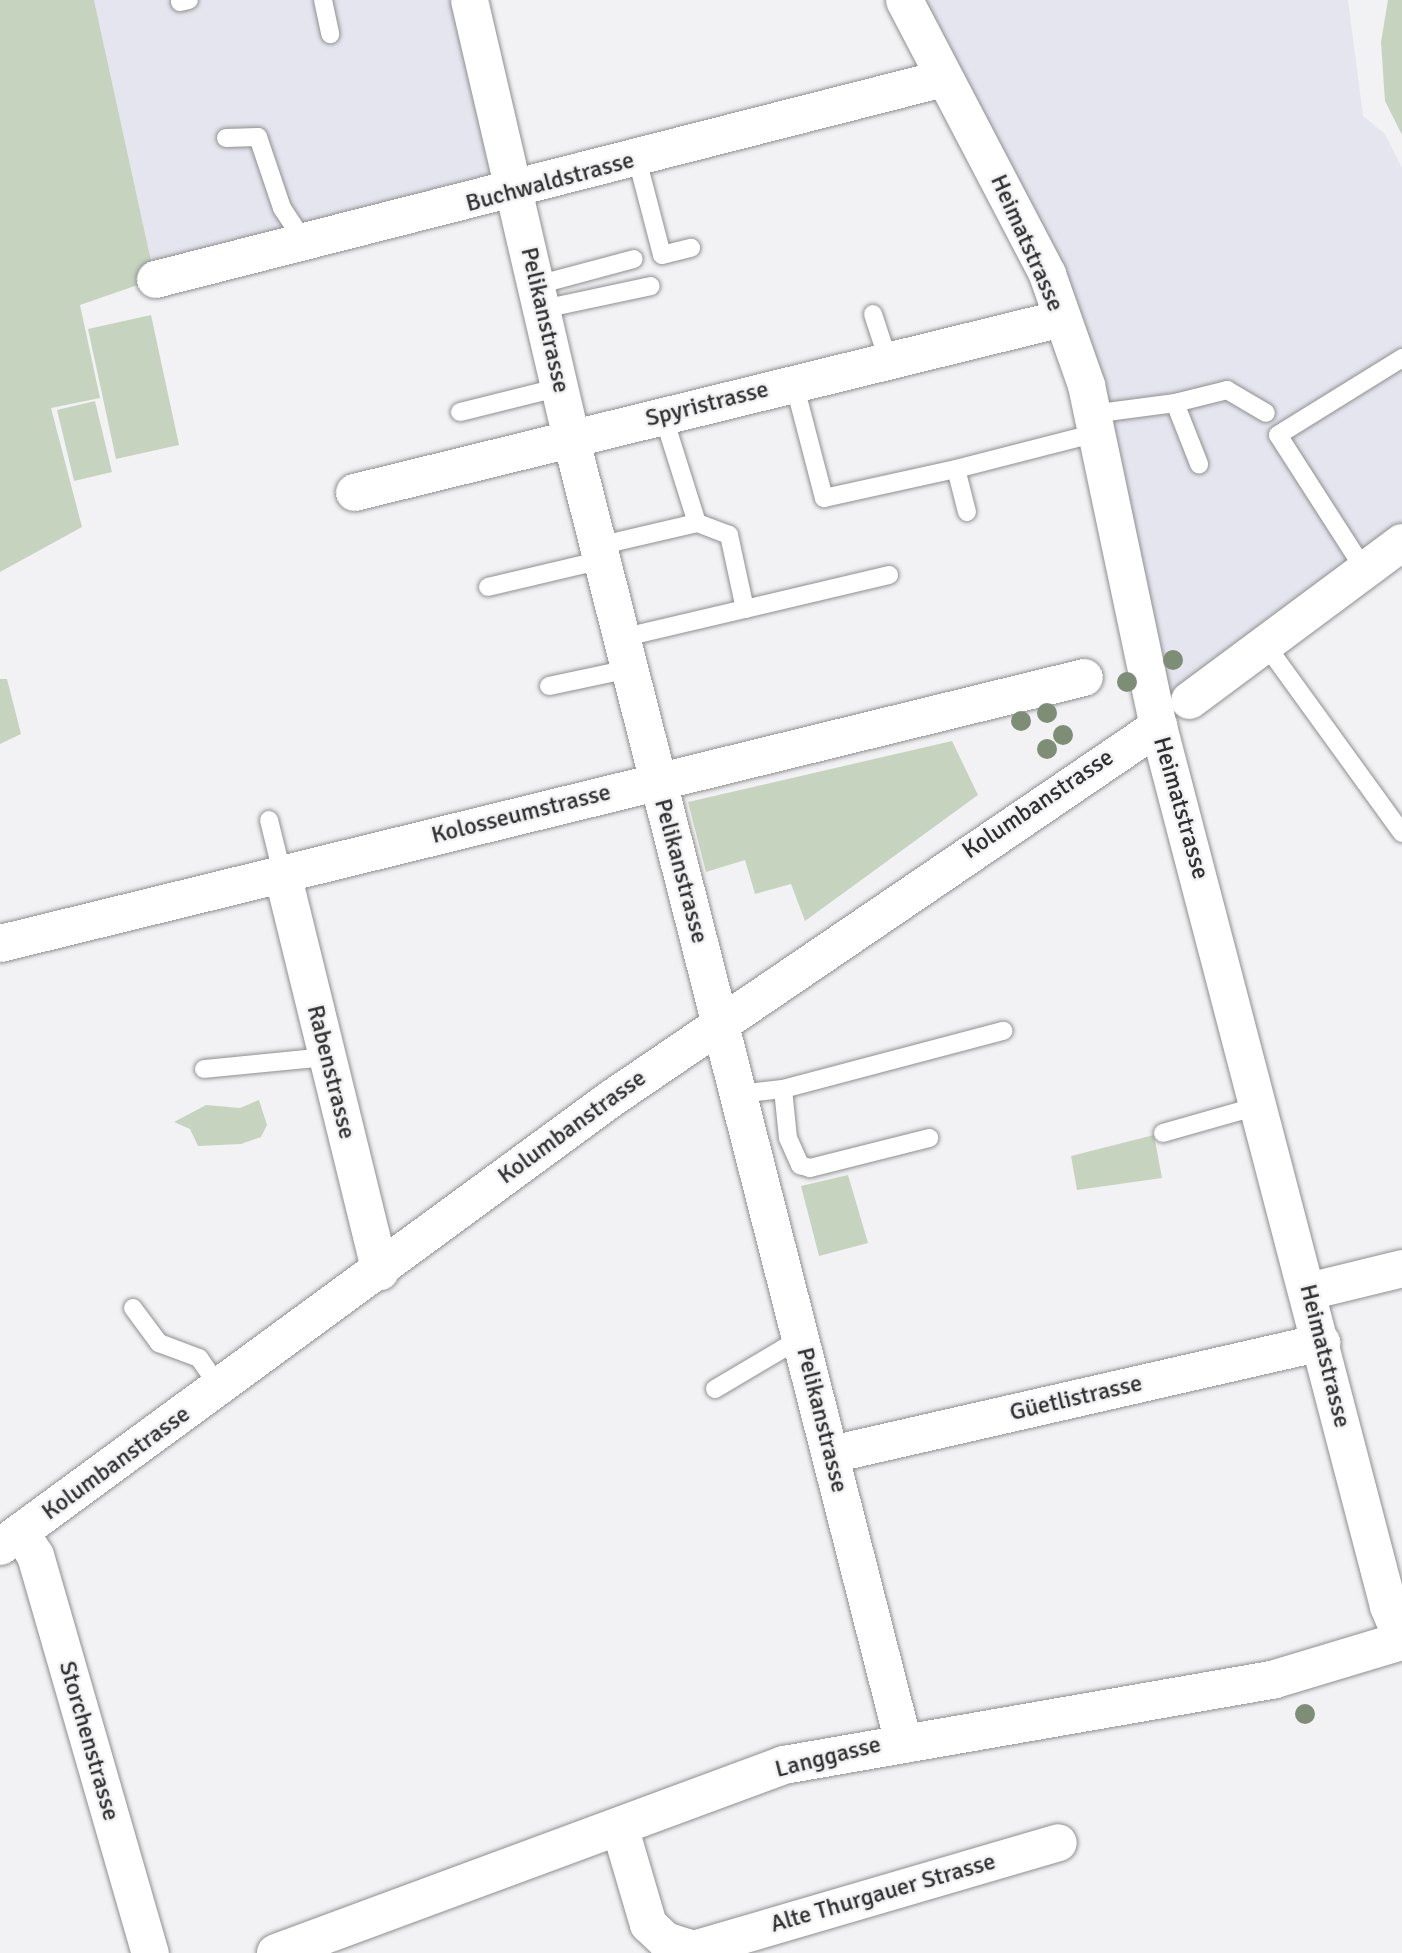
<!DOCTYPE html>
<meta charset="utf-8">
<style>
body{margin:0}
#map{position:relative;width:1402px;height:1953px;overflow:hidden;background:#f2f2f4;font-family:Signika,sans-serif}
div>[style]{position:absolute}
[style*='--x']{left:calc(var(--x)*1px);top:calc(var(--y)*1px);width:calc(var(--w)*1px);rotate:calc(var(--a)*1deg)}
.built>*{inset:0;background:#e4e5ee}
.green>*{inset:0;background:#c6d4bf}
.roads{filter:drop-shadow(0 0 2px #8f8f91) drop-shadow(0 0 2px #8f8f91)}
.lane>*{height:18px;margin:-9px;padding:0 9px;transform-origin:9px;border-radius:9px;background:#fff}
.street>*{height:37px;margin:-18.5px;padding:0 18.5px;transform-origin:18.5px;border-radius:18.5px;background:#fff}
.secondary>*{height:38px;margin:-19px;padding:0 19px;transform-origin:19px;border-radius:19px;background:#fff}
.trees>*{width:20px;height:20px;margin:-10px;border-radius:50%;background:#7e8e76}
span{translate:-50% -50%;white-space:nowrap;text-align:center;line-height:1.15;-webkit-text-stroke:5px #f2f2f4;paint-order:stroke}
.street-label{font-size:24px;color:#2f2f2f}
</style>
<div id="map">
<div class="built">
<div style="clip-path:polygon(94px 0,469px 0,518px 191px,155px 279px)"></div>
<div style="clip-path:polygon(915px 0,1348px 0,1363px 116px,1385px 134px,1402px 168px,1402px 538px,1158px 726px,1086px 385px)"></div>
</div>
<div class="green">
<div style="clip-path:polygon(0 0,94px 0,155px 279px,80px 305px,100px 398px,51px 408px,82px 527px,0 572px)"></div>
<div style="clip-path:polygon(1388px 0,1402px 0,1402px 135px,1385px 101px,1381px 42px)"></div>
<div style="clip-path:polygon(151px 315px,179px 445px,116px 459px,88px 329px)"></div>
<div style="clip-path:polygon(95px 401px,112px 472px,74px 481px,57px 410px)"></div>
<div style="clip-path:polygon(0 679px,7px 679px,21px 734px,0 744px)"></div>
<div style="clip-path:polygon(952px 741px,978px 795px,805px 921px,791px 884px,755px 894px,745px 860px,706px 872px,688px 802px)"></div>
<div style="clip-path:polygon(259px 1100px,267px 1125px,261px 1137px,241px 1144px,198px 1146px,190px 1129px,174px 1122px,206px 1105px,240px 1108px)"></div>
<div style="clip-path:polygon(1154px 1135px,1162px 1178px,1077px 1190px,1071px 1156px)"></div>
<div style="clip-path:polygon(848px 1175px,868px 1243px,819px 1256px,801px 1186px)"></div>
</div>
<div class="roads">
<div class="lane">
<div style="--x:323;--y:0;--w:35;--a:78"></div>
<div style="--x:180;--y:2;--w:9;--a:-13"></div>
<div style="--x:226;--y:138;--w:32;--a:-2"></div>
<div style="--x:258;--y:137;--w:75;--a:71.3"></div>
<div style="--x:282;--y:208;--w:42;--a:56.7"></div>
<div style="--x:637;--y:159;--w:99;--a:75.4"></div>
<div style="--x:662;--y:255;--w:30;--a:-14"></div>
<div style="--x:537;--y:285;--w:100;--a:-15"></div>
<div style="--x:543;--y:309;--w:110;--a:-12"></div>
<div style="--x:873;--y:314;--w:48;--a:71.9"></div>
<div style="--x:794;--y:383;--w:119;--a:75.4"></div>
<div style="--x:824;--y:498;--w:135;--a:-12.4"></div>
<div style="--x:1175;--y:403;--w:54;--a:-14"></div>
<div style="--x:1227;--y:390;--w:45;--a:30.5"></div>
<div style="--x:460;--y:412;--w:104;--a:-13.9"></div>
<div style="--x:1092;--y:414;--w:84;--a:-7.5"></div>
<div style="--x:1175;--y:403;--w:66;--a:68.5"></div>
<div style="--x:967;--y:512;--w:44;--a:-104.3"></div>
<div style="--x:956;--y:469;--w:145;--a:-14.4"></div>
<div style="--x:598;--y:546;--w:102;--a:-13.1"></div>
<div style="--x:697;--y:523;--w:113;--a:-107.5"></div>
<div style="--x:1364;--y:569;--w:159;--a:-122.7"></div>
<div style="--x:1278;--y:435;--w:146;--a:-31.8"></div>
<div style="--x:488;--y:587;--w:117;--a:-13.3"></div>
<div style="--x:745;--y:609;--w:148;--a:-13.3"></div>
<div style="--x:621;--y:638;--w:127;--a:-13.2"></div>
<div style="--x:745;--y:609;--w:76;--a:-102.2"></div>
<div style="--x:729;--y:535;--w:34;--a:-159"></div>
<div style="--x:1263;--y:641;--w:237;--a:54.1"></div>
<div style="--x:549;--y:686;--w:82;--a:-12"></div>
<div style="--x:269;--y:820;--w:55;--a:76.2"></div>
<div style="--x:204;--y:1069;--w:124;--a:-5.6"></div>
<div style="--x:783;--y:1089;--w:49;--a:84.2"></div>
<div style="--x:788;--y:1138;--w:30;--a:66"></div>
<div style="--x:800;--y:1165;--w:10;--a:17"></div>
<div style="--x:810;--y:1168;--w:123;--a:-14.1"></div>
<div style="--x:738;--y:1094;--w:45;--a:-6.3"></div>
<div style="--x:783;--y:1089;--w:228;--a:-14.8"></div>
<div style="--x:1163;--y:1133;--w:102;--a:-15.9"></div>
<div style="--x:133;--y:1308;--w:44;--a:53.4"></div>
<div style="--x:159;--y:1343;--w:43;--a:20.6"></div>
<div style="--x:199;--y:1358;--w:37;--a:55"></div>
<div style="--x:715;--y:1389;--w:80;--a:-30.7"></div>
<div style="--x:784;--y:1348;--w:19;--a:-12"></div>
</div>
<div class="street">
<div style="--x:469;--y:0;--w:452;--a:76.9"></div>
<div style="--x:571;--y:440;--w:1341;--a:75.7"></div>
<div style="--x:904;--y:0;--w:309;--a:62.4"></div>
<div style="--x:1047;--y:274;--w:118;--a:70.6"></div>
<div style="--x:1086;--y:385;--w:349;--a:78.1"></div>
<div style="--x:1158;--y:726;--w:910;--a:75.35"></div>
<div style="--x:1388;--y:1606;--w:36;--a:67"></div>
<div style="--x:155;--y:279;--w:813;--a:-14.31"></div>
<div style="--x:354;--y:492;--w:729;--a:-13.81"></div>
<div style="--x:1189;--y:700;--w:265;--a:-36.6"></div>
<div style="--x:282;--y:873;--w:410;--a:76.2"></div>
<div style="--x:0;--y:943;--w:1116;--a:-13.79"></div>
<div style="--x:1308;--y:1291;--w:97;--a:-13.7"></div>
<div style="--x:831;--y:1454;--w:503;--a:-12.88"></div>
<div style="--x:21;--y:1533;--w:26;--a:58"></div>
<div style="--x:35;--y:1555;--w:414;--a:73.9"></div>
<div style="--x:0;--y:1546;--w:758;--a:-36.25"></div>
<div style="--x:611;--y:1098;--w:662;--a:-34.22"></div>
<div style="--x:620;--y:1829;--w:99;--a:73.6"></div>
<div style="--x:648;--y:1924;--w:23;--a:43"></div>
<div style="--x:665;--y:1940;--w:29;--a:18"></div>
<div style="--x:693;--y:1949;--w:380;--a:-16.3"></div>
</div>
<div class="secondary">
<div style="--x:276;--y:1953;--w:542;--a:-20.31"></div>
<div style="--x:784;--y:1765;--w:498;--a:-9.9"></div>
<div style="--x:1275;--y:1679;--w:133;--a:-16.7"></div>
</div>
</div>
<div class="trees">
<div style="left:1173px;top:660px"></div>
<div style="left:1127px;top:682px"></div>
<div style="left:1047px;top:713px"></div>
<div style="left:1021px;top:721px"></div>
<div style="left:1063px;top:735px"></div>
<div style="left:1047px;top:749px"></div>
<div style="left:1305px;top:1714px"></div>
</div>
<div class="street-label">
<span style="left:550px;top:182px;rotate:-15deg">Buchwaldstrasse</span>
<span style="left:1027px;top:243px;rotate:66deg">Heimatstrasse</span>
<span style="left:545px;top:320px;rotate:77deg">Pelikanstrasse</span>
<span style="left:707px;top:404px;rotate:-14deg">Spyristrasse</span>
<span style="left:1038px;top:804px;rotate:-34deg">Kolumbanstrasse</span>
<span style="left:1181px;top:808px;rotate:74deg">Heimatstrasse</span>
<span style="left:521px;top:814px;rotate:-14deg">Kolosseumstrasse</span>
<span style="left:681px;top:871px;rotate:75deg">Pelikanstrasse</span>
<span style="left:331px;top:1072px;rotate:76deg">Rabenstrasse</span>
<span style="left:572px;top:1127px;rotate:-36deg">Kolumbanstrasse</span>
<span style="left:1325px;top:1356px;rotate:76deg">Heimatstrasse</span>
<span style="left:1076px;top:1398px;rotate:-13deg">Güetlistrasse</span>
<span style="left:822px;top:1420px;rotate:76deg">Pelikanstrasse</span>
<span style="left:116px;top:1463px;rotate:-36deg">Kolumbanstrasse</span>
<span style="left:89px;top:1741px;rotate:74deg">Storchenstrasse</span>
<span style="left:828px;top:1757px;rotate:-14deg">Langgasse</span>
<span style="left:883px;top:1893px;rotate:-16deg">Alte Thurgauer Strasse</span>
</div>
</div>
